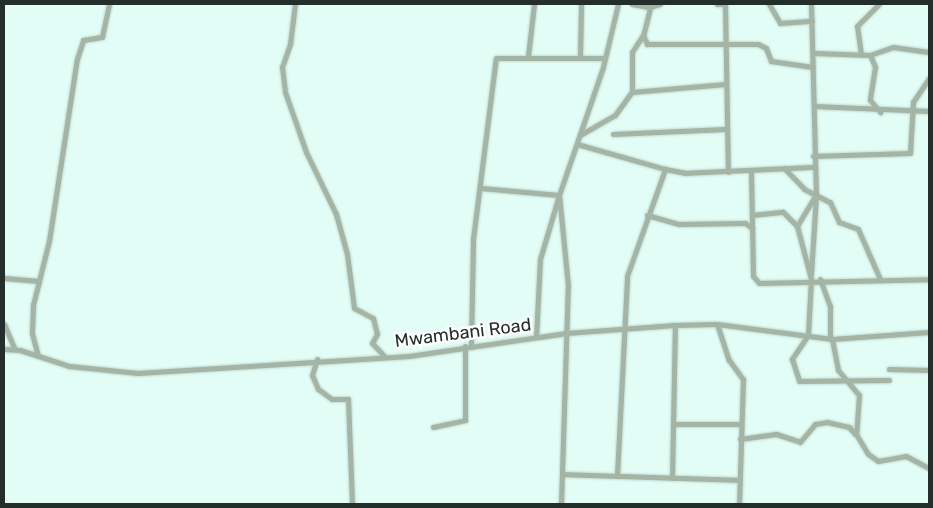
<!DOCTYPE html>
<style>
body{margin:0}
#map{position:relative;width:933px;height:508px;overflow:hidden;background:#e2fdf5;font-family:Rubik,sans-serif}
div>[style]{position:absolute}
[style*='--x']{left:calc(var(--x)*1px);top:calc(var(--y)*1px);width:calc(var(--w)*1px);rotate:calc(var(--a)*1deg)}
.roads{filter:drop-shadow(0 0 1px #c0d8d1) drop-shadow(0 0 1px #c0d8d1)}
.street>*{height:5px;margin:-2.5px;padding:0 2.5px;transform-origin:2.5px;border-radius:2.5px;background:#a4b4a5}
span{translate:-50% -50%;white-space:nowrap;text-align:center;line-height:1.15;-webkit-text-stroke:5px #fff;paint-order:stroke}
.street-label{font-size:18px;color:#242e2b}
.frame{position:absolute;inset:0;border:5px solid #242e2b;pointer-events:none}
</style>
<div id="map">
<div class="roads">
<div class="street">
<div style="--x:295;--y:4;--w:40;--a:97.1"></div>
<div style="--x:290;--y:44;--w:24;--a:109"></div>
<div style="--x:282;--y:67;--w:25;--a:83"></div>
<div style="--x:285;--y:92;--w:64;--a:70.7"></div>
<div style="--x:306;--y:152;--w:69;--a:64.2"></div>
<div style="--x:336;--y:214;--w:41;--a:74.6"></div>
<div style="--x:347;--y:254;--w:54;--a:82.6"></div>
<div style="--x:354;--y:308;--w:21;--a:28"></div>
<div style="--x:373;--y:318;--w:16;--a:76"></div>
<div style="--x:377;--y:334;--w:10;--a:119"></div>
<div style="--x:372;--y:343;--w:18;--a:47"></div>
<div style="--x:632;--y:4;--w:17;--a:10"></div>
<div style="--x:649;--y:7;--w:11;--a:-15"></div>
<div style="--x:651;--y:4;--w:32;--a:104"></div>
<div style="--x:643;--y:35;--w:10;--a:66"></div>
<div style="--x:647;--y:44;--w:111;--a:0"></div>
<div style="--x:758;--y:44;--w:9;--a:27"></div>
<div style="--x:766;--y:48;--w:14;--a:69"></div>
<div style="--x:771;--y:61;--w:42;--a:8.1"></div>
<div style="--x:717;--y:4;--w:8;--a:0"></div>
<div style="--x:725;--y:4;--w:168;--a:89"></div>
<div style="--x:769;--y:4;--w:22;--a:60"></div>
<div style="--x:780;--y:23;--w:32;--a:-4"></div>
<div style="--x:811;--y:4;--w:192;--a:88.5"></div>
<div style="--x:816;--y:196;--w:78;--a:93.7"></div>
<div style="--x:814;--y:53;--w:56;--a:2"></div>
<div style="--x:870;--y:55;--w:13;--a:67"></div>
<div style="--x:875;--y:67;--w:33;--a:99"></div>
<div style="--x:870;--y:100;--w:16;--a:50"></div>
<div style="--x:861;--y:54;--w:28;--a:-98"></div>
<div style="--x:857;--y:26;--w:31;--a:-45"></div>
<div style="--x:870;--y:55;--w:24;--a:-19"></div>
<div style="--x:893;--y:47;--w:36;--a:8"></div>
<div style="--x:528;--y:56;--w:52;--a:-83.4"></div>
<div style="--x:580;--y:58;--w:54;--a:-88.9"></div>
<div style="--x:632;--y:92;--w:40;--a:-90"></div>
<div style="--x:632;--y:52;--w:20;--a:-57"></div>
<div style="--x:814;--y:106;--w:115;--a:2.5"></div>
<div style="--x:613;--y:134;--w:112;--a:-2.6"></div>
<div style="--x:580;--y:135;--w:40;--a:-29.7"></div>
<div style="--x:615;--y:115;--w:29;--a:-54"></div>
<div style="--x:632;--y:92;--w:94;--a:-4.9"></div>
<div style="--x:577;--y:144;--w:91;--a:15.9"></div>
<div style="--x:813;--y:156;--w:97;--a:-1.8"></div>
<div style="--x:910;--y:153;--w:51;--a:-86.6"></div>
<div style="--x:913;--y:102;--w:29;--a:-56"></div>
<div style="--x:784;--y:168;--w:29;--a:46"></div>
<div style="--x:804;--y:189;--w:29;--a:27"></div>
<div style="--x:830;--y:202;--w:22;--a:66"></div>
<div style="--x:839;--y:222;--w:20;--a:20"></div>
<div style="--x:858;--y:229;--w:55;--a:66.3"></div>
<div style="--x:751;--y:171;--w:105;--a:88.9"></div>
<div style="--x:753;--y:276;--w:9;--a:49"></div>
<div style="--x:759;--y:283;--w:170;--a:-1.3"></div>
<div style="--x:481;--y:188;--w:78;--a:5.1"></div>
<div style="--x:559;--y:195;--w:67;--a:106.5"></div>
<div style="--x:540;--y:259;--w:78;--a:92.9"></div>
<div style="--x:647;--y:215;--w:33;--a:16"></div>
<div style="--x:679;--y:224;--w:66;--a:-0.9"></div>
<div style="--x:745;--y:223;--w:9;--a:36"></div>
<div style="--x:752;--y:215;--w:31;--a:-6"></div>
<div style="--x:783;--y:212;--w:20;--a:45"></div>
<div style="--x:797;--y:226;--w:55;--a:75.2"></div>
<div style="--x:811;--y:279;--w:56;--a:93.1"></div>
<div style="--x:808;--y:335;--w:29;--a:124"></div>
<div style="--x:792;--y:359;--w:23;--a:72"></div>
<div style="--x:799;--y:381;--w:90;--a:-0.6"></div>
<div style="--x:797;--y:226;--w:35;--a:-59"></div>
<div style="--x:4;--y:278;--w:35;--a:5"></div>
<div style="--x:820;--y:279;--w:29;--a:70"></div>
<div style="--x:830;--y:306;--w:32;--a:90"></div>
<div style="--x:4;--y:324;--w:26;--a:67"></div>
<div style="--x:717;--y:324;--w:38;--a:72"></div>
<div style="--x:729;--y:360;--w:24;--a:54"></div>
<div style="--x:743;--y:379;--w:125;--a:91.8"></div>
<div style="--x:832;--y:339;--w:32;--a:79"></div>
<div style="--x:838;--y:370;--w:33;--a:50"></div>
<div style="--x:859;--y:395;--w:39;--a:94"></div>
<div style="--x:856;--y:434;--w:23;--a:59"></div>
<div style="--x:868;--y:454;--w:12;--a:35"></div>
<div style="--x:878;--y:461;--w:28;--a:-10"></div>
<div style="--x:906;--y:456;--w:26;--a:28"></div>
<div style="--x:471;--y:345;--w:106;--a:-88.9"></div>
<div style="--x:473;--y:239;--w:182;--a:-82.8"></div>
<div style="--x:496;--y:58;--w:109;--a:0"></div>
<div style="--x:4;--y:349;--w:16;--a:4"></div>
<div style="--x:20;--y:350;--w:52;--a:18.1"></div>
<div style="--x:69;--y:366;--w:69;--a:5.8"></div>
<div style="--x:138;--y:373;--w:272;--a:-3.6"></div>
<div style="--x:409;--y:356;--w:159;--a:-8.3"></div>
<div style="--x:566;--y:333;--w:109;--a:-4.2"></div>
<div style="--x:675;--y:325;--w:42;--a:-1.4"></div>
<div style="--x:717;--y:324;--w:116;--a:7.4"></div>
<div style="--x:832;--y:339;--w:97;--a:-4.1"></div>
<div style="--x:38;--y:356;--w:24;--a:-105"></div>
<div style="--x:32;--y:333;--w:28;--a:-88"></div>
<div style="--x:33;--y:305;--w:66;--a:-76"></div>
<div style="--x:49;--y:241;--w:184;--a:-81.3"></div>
<div style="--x:77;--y:59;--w:20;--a:-72"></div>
<div style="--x:83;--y:40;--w:19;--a:-9"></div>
<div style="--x:102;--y:37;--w:34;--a:-78"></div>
<div style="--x:317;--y:359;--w:17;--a:107"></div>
<div style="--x:312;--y:375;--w:15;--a:67"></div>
<div style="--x:318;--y:389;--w:17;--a:36"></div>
<div style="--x:332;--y:399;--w:16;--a:0"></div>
<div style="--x:348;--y:399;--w:105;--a:87.8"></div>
<div style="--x:889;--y:369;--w:40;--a:1.4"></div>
<div style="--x:674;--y:424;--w:67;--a:0"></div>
<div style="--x:433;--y:427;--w:33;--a:-12"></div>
<div style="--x:465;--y:420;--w:74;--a:-90"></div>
<div style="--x:740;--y:439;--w:36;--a:-8"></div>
<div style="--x:776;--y:434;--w:25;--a:18"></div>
<div style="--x:800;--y:442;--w:23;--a:-50"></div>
<div style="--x:815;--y:424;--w:12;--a:-9"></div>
<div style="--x:827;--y:422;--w:23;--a:13"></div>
<div style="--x:849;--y:427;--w:9;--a:49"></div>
<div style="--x:562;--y:474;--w:178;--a:1.9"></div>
<div style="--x:617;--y:476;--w:200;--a:-87.1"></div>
<div style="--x:627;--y:276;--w:114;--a:-70.4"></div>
<div style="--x:665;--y:169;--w:20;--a:11"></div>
<div style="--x:685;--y:173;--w:129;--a:-2.7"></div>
<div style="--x:672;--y:478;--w:153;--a:-88.9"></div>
<div style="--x:561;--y:504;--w:218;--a:-88.2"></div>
<div style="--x:568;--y:286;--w:91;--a:-95.6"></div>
<div style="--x:559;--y:195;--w:135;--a:-71"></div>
<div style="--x:603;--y:67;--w:65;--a:-76.6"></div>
</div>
</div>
<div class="street-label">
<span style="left:463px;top:333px;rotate:-7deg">Mwambani Road</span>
</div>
<div class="frame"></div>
</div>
